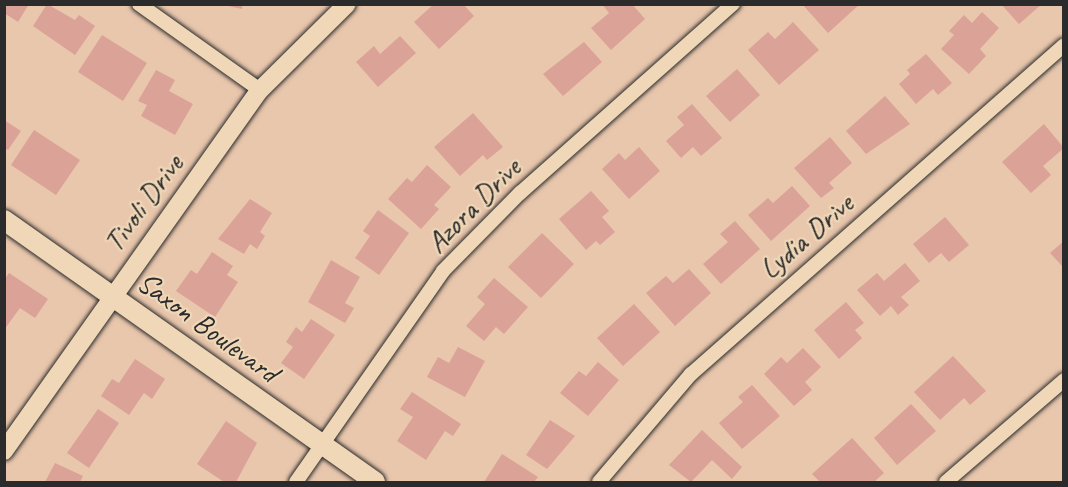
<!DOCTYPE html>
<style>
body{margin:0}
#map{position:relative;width:1068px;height:487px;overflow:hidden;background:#e9c7ad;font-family:Caveat,sans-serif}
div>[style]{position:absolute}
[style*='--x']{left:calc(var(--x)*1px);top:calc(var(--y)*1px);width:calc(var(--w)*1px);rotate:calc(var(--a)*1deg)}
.building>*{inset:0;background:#dba297}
.roads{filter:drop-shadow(0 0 2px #2b2b2b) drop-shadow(0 0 2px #2b2b2b)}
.minor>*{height:14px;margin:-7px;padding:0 7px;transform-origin:7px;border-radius:7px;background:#efd7b7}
.tertiary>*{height:18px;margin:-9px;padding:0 9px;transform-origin:9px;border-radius:9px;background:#efd7b7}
.secondary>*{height:20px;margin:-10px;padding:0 10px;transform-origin:10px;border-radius:10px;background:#efd7b7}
span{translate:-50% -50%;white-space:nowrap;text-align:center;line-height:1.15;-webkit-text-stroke:4.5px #efd7b7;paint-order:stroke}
.street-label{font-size:30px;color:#2b2b2b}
.frame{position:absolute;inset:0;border:6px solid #2b2b2b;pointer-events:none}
</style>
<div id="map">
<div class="building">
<div style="clip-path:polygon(4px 4px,29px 4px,18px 22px,4px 13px)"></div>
<div style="clip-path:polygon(47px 4px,75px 20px,79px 15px,95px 26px,75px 55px,33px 26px)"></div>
<div style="clip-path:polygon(219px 4px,242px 4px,242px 9px)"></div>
<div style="clip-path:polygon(434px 4px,463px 4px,474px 16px,439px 49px,414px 22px)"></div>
<div style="clip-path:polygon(602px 4px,632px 4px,645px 19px,611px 50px,591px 28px,609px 13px)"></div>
<div style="clip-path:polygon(802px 4px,860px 4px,828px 33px)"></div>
<div style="clip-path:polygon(1001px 4px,1042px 4px,1019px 24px)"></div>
<div style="clip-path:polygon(982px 12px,999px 28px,980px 49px,986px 56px,969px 74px,941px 49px,954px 35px,949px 31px,964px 15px,972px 23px)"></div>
<div style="clip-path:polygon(793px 22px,819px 50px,779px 85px,748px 50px,768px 32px,775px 39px)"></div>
<div style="clip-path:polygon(102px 35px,147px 63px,123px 101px,78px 72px)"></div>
<div style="clip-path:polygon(400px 36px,416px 53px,378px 87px,356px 62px,374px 46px,380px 54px)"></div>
<div style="clip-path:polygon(584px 42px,602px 62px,563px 96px,543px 74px)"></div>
<div style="clip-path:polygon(926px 54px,952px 83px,938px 95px,933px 89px,916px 104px,899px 84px,910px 74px,907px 70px)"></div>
<div style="clip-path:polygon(737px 69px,760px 95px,730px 122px,706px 96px)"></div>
<div style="clip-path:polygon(156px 70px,175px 80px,169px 91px,193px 104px,175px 135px,141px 116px,147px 105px,138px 101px)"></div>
<div style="clip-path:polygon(885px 96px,910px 124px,866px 154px,846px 131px)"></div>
<div style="clip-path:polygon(692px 104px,722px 138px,701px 156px,693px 147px,681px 158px,666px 141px,684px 125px,677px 117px)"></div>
<div style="clip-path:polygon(473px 113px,503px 147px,487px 160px,483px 155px,460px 176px,434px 147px)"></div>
<div style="clip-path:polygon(4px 120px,21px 131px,8px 150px,4px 148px)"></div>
<div style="clip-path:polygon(1044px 124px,1064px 148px,1043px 166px,1051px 175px,1031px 193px,1002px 162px)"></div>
<div style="clip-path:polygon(34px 130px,80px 160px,56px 195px,11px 165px)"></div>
<div style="clip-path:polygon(830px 137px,852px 163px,829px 183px,834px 188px,821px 198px,794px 168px)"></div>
<div style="clip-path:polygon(639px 147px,660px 171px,629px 199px,602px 169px,619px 153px,625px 160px)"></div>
<div style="clip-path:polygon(427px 165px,451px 187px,434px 205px,439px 209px,421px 229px,388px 199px,407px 178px,412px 182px)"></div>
<div style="clip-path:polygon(792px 186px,810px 206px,771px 241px,748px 215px,768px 198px,773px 203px)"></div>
<div style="clip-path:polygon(591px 191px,609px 211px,602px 217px,615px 232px,600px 245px,596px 241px,586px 250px,559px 219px)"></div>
<div style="clip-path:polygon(250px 199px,272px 213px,260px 232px,265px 236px,257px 249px,250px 244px,244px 254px,218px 239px)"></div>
<div style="clip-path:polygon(378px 210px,409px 233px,379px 275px,355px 258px,370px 236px,363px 231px)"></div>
<div style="clip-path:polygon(945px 217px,969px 245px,949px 262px,941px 253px,929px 263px,913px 244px)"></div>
<div style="clip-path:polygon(735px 221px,760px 249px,721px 284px,703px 264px,728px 242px,720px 234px)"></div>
<div style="clip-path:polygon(542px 233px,574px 264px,541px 298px,508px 267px)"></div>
<div style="clip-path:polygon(1064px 241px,1064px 268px,1050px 253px)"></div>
<div style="clip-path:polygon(212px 252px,233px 266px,227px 275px,238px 282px,215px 317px,176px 291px,191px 270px,197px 274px)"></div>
<div style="clip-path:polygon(331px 260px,360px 277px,345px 303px,354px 308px,345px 323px,308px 302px)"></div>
<div style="clip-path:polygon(905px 263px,920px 281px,901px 297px,909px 305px,898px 315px,891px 306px,880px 316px,857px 290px,877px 273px,884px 281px)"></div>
<div style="clip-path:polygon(689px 269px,711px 293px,675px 326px,646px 293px,666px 276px,673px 283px)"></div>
<div style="clip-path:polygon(9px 273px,48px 299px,35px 318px,20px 308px,4px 330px,4px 280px)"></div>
<div style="clip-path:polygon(494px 278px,528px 307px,504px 334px,496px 327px,484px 341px,466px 326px,485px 304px,477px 297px)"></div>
<div style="clip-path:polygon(846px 302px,864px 323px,855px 330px,862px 338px,839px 359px,814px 330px)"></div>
<div style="clip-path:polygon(634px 304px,660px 332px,623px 366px,597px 338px)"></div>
<div style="clip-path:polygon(311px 319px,335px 335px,304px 379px,281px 363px,293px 347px,286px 342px,296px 327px,302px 332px)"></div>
<div style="clip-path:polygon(458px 347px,485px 361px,465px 397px,427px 377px,438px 357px,449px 363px)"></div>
<div style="clip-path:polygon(803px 348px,821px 367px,805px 382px,812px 390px,794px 406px,764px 374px,781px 357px,787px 363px)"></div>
<div style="clip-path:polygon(953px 356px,986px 391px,970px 405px,964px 398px,940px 420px,914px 392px)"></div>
<div style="clip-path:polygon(135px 359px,165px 379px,152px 399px,144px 393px,129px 415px,101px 396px,112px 379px,119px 383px)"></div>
<div style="clip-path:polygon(598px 362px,619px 380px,588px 416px,560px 393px,579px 371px,586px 376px)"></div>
<div style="clip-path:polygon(752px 385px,780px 416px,742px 449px,719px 423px,743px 402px,738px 397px)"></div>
<div style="clip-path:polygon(412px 392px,461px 424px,453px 436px,445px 431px,426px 460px,397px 441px,413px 417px,400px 409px)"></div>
<div style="clip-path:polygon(911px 404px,936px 431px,897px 465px,874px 438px)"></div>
<div style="clip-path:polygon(98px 409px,119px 423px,89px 468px,67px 453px)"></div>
<div style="clip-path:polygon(550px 420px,575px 436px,547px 469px,526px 455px)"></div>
<div style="clip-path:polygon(226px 421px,257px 443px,236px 482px,224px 482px,197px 464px)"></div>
<div style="clip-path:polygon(702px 430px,742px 467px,732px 479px,712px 460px,691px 482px,669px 465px)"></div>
<div style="clip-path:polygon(852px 438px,884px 473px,874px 482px,820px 482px,812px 474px)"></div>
<div style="clip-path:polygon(502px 454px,538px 477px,534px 482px,484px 482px)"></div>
<div style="clip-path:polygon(55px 463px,83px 476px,80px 482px,45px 482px)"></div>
</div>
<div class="roads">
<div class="minor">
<div style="--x:139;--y:4;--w:148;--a:35.4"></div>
<div style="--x:296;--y:482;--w:257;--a:-55.1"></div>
<div style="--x:443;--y:271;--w:110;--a:-45.4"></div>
<div style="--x:520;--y:193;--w:285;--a:-41.6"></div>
<div style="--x:599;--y:482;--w:142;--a:-49.6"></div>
<div style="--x:691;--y:374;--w:497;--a:-41.4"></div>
<div style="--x:946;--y:482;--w:156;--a:-40.8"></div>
</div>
<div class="tertiary">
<div style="--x:4;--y:451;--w:443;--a:-54.7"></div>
<div style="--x:260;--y:90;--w:122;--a:-44.7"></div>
</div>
<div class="secondary">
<div style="--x:4;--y:220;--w:454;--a:35.2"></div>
</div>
</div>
<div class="street-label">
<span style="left:143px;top:203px;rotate:-54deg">Tivoli Drive</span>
<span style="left:473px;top:205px;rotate:-45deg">Azora Drive</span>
<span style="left:806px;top:236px;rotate:-41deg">Lydia Drive</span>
<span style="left:208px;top:327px;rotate:36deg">Saxon Boulevard</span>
</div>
<div class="frame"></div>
</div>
